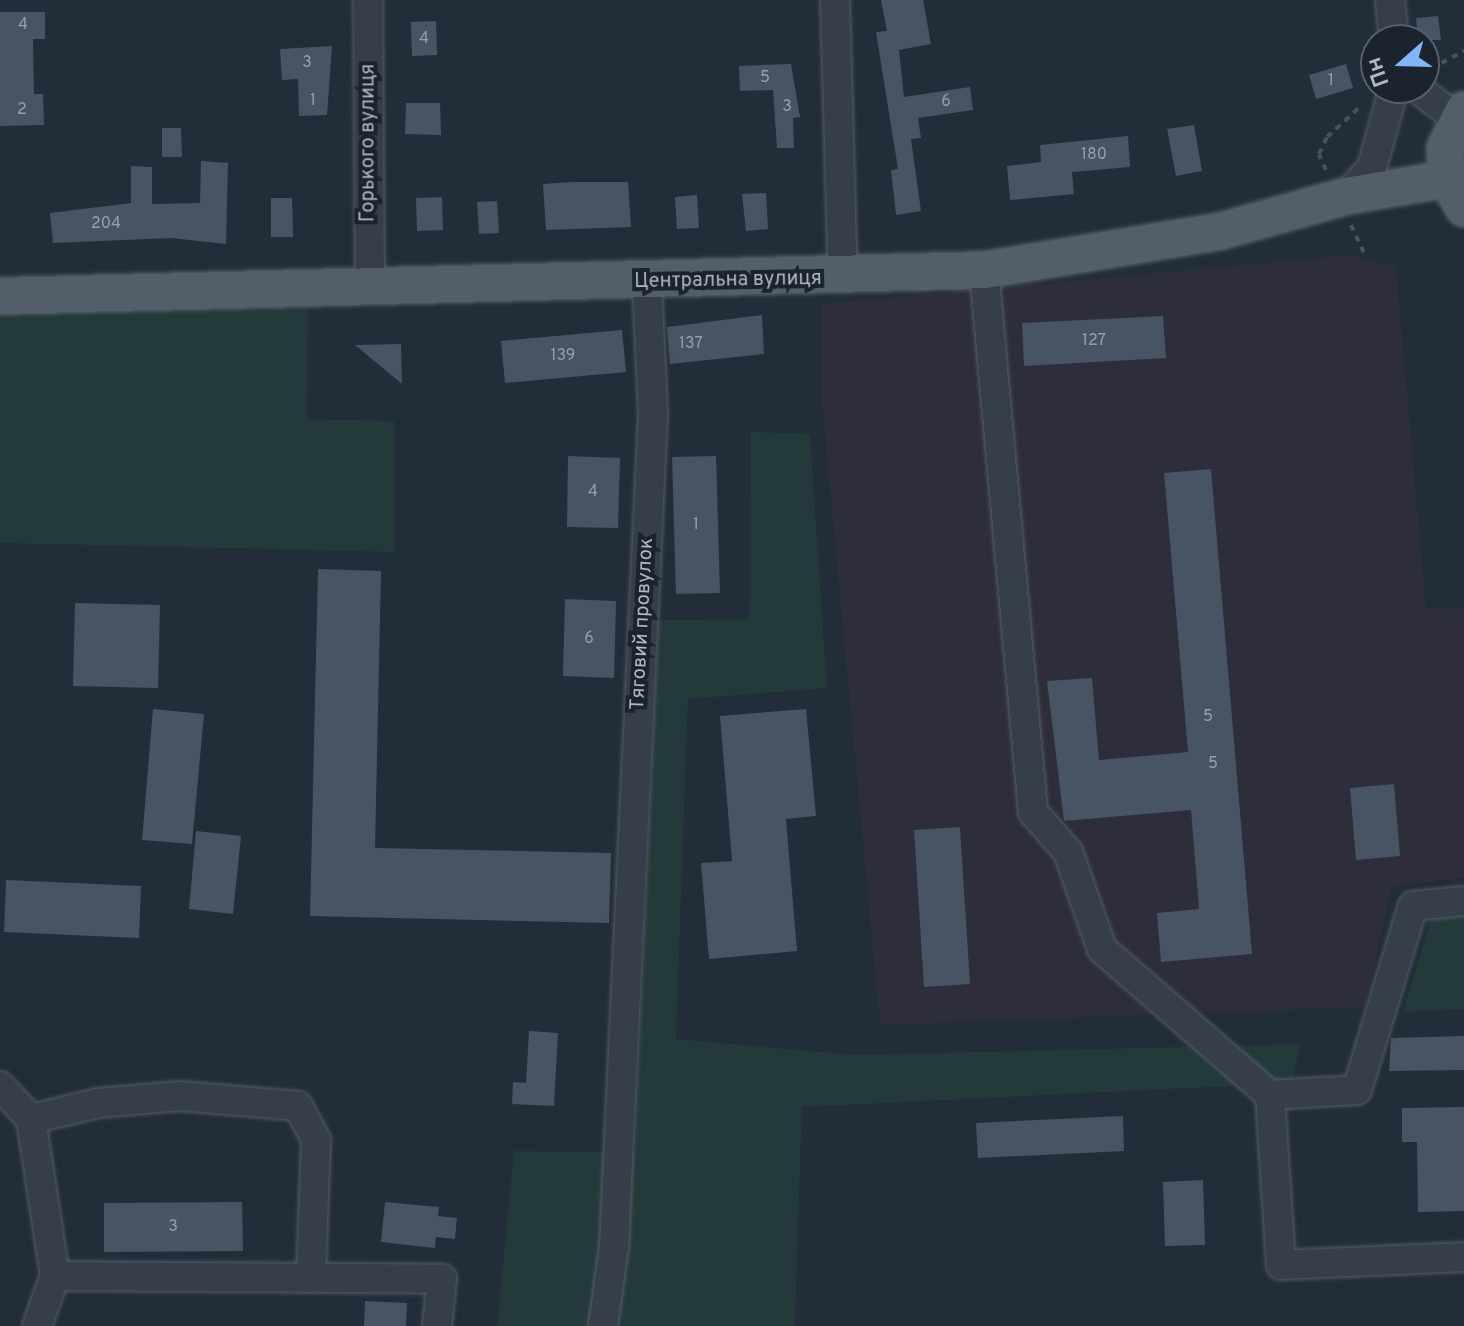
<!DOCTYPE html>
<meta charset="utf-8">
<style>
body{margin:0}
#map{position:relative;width:1464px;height:1326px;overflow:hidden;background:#212d39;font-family:Overpass,sans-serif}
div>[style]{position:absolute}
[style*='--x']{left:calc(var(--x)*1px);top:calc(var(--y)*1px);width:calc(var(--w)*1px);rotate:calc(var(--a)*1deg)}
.medical>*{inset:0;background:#2e2d3b}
.green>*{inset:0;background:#23393a}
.building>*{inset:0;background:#475463}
.path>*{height:4px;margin-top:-2px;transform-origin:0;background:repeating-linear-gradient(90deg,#415658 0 6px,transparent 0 12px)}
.roads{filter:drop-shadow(0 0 2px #525c67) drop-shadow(0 0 2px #525c67)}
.minor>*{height:28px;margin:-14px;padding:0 14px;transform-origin:14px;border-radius:14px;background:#353e49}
.major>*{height:36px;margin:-18px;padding:0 18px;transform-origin:18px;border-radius:18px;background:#525e6a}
span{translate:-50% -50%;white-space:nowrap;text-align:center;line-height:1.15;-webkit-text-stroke:8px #1a232e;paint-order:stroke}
.number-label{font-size:16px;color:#95a0ad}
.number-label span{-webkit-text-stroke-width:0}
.street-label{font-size:20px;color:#afb9c6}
.north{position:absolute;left:1360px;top:24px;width:80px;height:80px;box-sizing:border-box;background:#1a232e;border:2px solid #565f6b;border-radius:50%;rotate:250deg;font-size:22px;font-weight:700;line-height:32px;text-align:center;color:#afb9c6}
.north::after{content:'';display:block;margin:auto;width:28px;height:36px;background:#82b6f8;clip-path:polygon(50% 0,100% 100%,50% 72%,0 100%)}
</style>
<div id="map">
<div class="medical">
<div style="clip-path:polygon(1349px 255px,1396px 267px,1426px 608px,1464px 609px,1464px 878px,1392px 887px,1365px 1007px,880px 1025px,822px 403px,822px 304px)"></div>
</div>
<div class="green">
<div style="clip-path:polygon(308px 288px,307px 419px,394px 421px,395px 552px,0 543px,0 296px)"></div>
<div style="clip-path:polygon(751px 432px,810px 434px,827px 688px,688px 699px,676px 1039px,855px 1055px,1300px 1044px,1292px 1083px,802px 1107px,795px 1326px,497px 1326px,514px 1151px,635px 1152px,659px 620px,750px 619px)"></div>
<div style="clip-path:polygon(1464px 914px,1464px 1009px,1403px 1012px,1432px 915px)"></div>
</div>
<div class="building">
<div style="clip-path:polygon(881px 0,923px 0,931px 44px,899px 50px,904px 97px,970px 87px,973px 110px,918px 118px,921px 138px,911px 139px,921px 211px,896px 215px,891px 170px,898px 169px,876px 32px,887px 31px)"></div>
<div style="clip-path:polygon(0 12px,45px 12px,45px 39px,33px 39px,34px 94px,43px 94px,44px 125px,0 126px)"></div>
<div style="clip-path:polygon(1438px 16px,1441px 40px,1418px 40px,1416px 18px)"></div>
<div style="clip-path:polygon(436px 21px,437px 55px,412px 56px,411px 22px)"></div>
<div style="clip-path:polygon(332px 46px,327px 115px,299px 116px,298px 79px,282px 80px,280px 49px)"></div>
<div style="clip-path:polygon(791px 64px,800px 117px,793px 118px,794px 148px,777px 148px,773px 90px,740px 91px,739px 66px)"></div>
<div style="clip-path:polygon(1346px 64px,1353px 88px,1316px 99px,1309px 75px)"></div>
<div style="clip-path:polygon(406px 103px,440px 103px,441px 135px,405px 134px)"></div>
<div style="clip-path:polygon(1194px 125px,1202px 171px,1176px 176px,1167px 129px)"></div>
<div style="clip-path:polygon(162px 128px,181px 128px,182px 157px,162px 157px)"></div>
<div style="clip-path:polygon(1128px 136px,1130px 167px,1072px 172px,1074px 194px,1010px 200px,1007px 166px,1041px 162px,1040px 145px)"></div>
<div style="clip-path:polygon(201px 161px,228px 163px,226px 244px,171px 238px,53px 243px,50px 213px,131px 203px,131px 166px,152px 167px,152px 204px,200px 203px)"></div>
<div style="clip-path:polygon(574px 182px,628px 182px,631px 227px,546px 230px,543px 184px)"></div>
<div style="clip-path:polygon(766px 193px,768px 229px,746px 231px,742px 194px)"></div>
<div style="clip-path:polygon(697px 195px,699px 228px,677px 229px,675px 197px)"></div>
<div style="clip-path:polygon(442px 197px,443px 230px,417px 231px,416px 198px)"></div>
<div style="clip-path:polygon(271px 198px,292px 198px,293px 237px,271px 237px)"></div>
<div style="clip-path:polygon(497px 201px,499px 233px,479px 234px,477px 202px)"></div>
<div style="clip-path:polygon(762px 315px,764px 354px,670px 364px,667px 327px)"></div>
<div style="clip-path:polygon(1163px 316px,1166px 358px,1024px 366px,1022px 323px)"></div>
<div style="clip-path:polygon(622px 330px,626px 372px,505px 383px,501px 341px)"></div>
<div style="clip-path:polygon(401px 344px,402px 384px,355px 345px)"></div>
<div style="clip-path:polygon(568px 456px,620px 458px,618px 528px,567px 527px)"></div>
<div style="clip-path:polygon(716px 456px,720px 593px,676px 594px,672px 457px)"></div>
<div style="clip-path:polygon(1211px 469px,1252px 954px,1161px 962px,1157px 913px,1199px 909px,1191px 810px,1064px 821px,1047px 681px,1092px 678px,1099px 760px,1188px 752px,1164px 473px)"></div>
<div style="clip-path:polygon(318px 569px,381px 571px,375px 848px,611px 853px,609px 923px,310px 916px)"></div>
<div style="clip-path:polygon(565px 599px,616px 601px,614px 678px,563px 676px)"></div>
<div style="clip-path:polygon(75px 603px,160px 605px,158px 688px,73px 686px)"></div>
<div style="clip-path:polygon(153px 709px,204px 714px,192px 844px,142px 840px)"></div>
<div style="clip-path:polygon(806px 709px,816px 816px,786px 819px,797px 951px,709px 959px,701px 863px,732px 861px,720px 716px)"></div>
<div style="clip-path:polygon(1394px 784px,1400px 856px,1356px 860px,1350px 788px)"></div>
<div style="clip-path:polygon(960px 827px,970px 984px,924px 987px,914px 830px)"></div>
<div style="clip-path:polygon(196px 831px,241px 836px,233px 914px,189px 909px)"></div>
<div style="clip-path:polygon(6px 880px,141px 886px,139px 938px,4px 932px)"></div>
<div style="clip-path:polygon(529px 1031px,558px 1033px,554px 1106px,512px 1104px,513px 1082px,526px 1083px)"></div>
<div style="clip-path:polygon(1464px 1036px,1464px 1070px,1389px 1071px,1391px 1038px)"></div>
<div style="clip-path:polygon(1464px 1107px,1464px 1211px,1418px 1212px,1417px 1142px,1402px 1142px,1402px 1108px)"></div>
<div style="clip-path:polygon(1123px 1116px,1124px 1151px,978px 1158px,976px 1123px)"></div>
<div style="clip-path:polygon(1203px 1180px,1205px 1245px,1165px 1246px,1163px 1182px)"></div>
<div style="clip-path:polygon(242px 1202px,243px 1251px,104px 1252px,104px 1203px)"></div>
<div style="clip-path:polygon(385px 1202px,439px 1207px,438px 1216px,457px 1218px,455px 1239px,436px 1237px,435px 1248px,381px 1242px)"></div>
<div style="clip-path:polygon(365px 1301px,407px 1303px,406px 1326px,364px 1326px)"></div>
</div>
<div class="path">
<div style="--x:1431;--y:69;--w:38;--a:-29"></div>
<div style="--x:1326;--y:170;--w:17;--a:-114"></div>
<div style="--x:1319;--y:154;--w:19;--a:-65"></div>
<div style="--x:1327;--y:137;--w:46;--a:-42.4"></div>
<div style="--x:1351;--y:225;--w:33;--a:65"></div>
</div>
<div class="roads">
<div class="minor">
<div style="--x:368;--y:0;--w:286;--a:89.6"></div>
<div style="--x:835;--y:0;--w:278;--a:88.4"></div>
<div style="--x:1390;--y:0;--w:40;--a:84.3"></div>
<div style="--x:1417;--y:88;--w:49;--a:37.6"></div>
<div style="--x:1346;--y:196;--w:39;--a:-48"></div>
<div style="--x:1372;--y:167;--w:82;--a:-74.4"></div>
<div style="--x:984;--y:270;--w:544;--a:84.83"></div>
<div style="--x:1033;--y:812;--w:53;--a:48.8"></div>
<div style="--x:1068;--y:852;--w:103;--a:70.7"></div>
<div style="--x:1102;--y:949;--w:223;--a:41"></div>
<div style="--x:1270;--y:1095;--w:170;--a:86.3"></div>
<div style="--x:1281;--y:1265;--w:183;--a:-2.5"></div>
<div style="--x:0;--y:1086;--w:45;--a:46.8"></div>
<div style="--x:31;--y:1119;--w:159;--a:81.3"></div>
<div style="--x:55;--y:1276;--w:53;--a:109.8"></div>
<div style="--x:1270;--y:1095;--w:87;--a:-3.3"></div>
<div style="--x:1357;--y:1090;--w:192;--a:-73.1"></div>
<div style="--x:1413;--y:906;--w:51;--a:-5.6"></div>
<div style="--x:31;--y:1119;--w:69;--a:-13.4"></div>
<div style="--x:98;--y:1103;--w:83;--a:-4.8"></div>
<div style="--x:181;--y:1096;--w:117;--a:4.9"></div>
<div style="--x:298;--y:1106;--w:38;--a:62"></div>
<div style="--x:316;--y:1140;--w:138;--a:92.1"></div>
<div style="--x:55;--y:1276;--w:387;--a:0.4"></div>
<div style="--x:442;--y:1279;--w:47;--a:96.1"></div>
<div style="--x:603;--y:1326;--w:80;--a:-82.1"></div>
<div style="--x:614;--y:1247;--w:834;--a:-87.32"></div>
<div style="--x:653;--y:414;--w:131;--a:-92.6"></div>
</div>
<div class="major">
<div style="--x:1464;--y:110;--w:42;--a:116.6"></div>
<div style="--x:1445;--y:148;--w:31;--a:86"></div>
<div style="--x:1447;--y:179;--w:34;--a:60"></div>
<div style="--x:0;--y:296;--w:984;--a:-1.51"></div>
<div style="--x:984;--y:270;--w:240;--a:-9.3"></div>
<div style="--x:1221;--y:231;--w:130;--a:-15.6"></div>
<div style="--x:1346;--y:196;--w:102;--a:-9.6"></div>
</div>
</div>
<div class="number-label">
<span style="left:23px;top:25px">4</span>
<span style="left:424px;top:39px">4</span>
<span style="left:307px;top:63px">3</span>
<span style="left:765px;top:78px">5</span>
<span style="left:1331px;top:81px">1</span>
<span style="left:313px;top:101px">1</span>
<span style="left:946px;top:102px">6</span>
<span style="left:787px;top:107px">3</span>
<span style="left:22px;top:110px">2</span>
<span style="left:1094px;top:155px">180</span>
<span style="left:106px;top:224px">204</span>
<span style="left:1094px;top:341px">127</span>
<span style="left:691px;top:344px">137</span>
<span style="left:563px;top:356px">139</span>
<span style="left:593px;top:492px">4</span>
<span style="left:696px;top:525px">1</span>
<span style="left:589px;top:639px">6</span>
<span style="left:1208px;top:717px">5</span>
<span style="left:1213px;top:764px">5</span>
<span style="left:173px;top:1227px">3</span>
</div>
<div class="street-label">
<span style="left:369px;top:143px;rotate:-90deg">Горького вулиця</span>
<span style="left:728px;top:281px;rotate:-1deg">Центральна вулиця</span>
<span style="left:643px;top:624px;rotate:-87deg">Тяговий провулок</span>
</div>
<div class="north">Пн</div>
</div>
